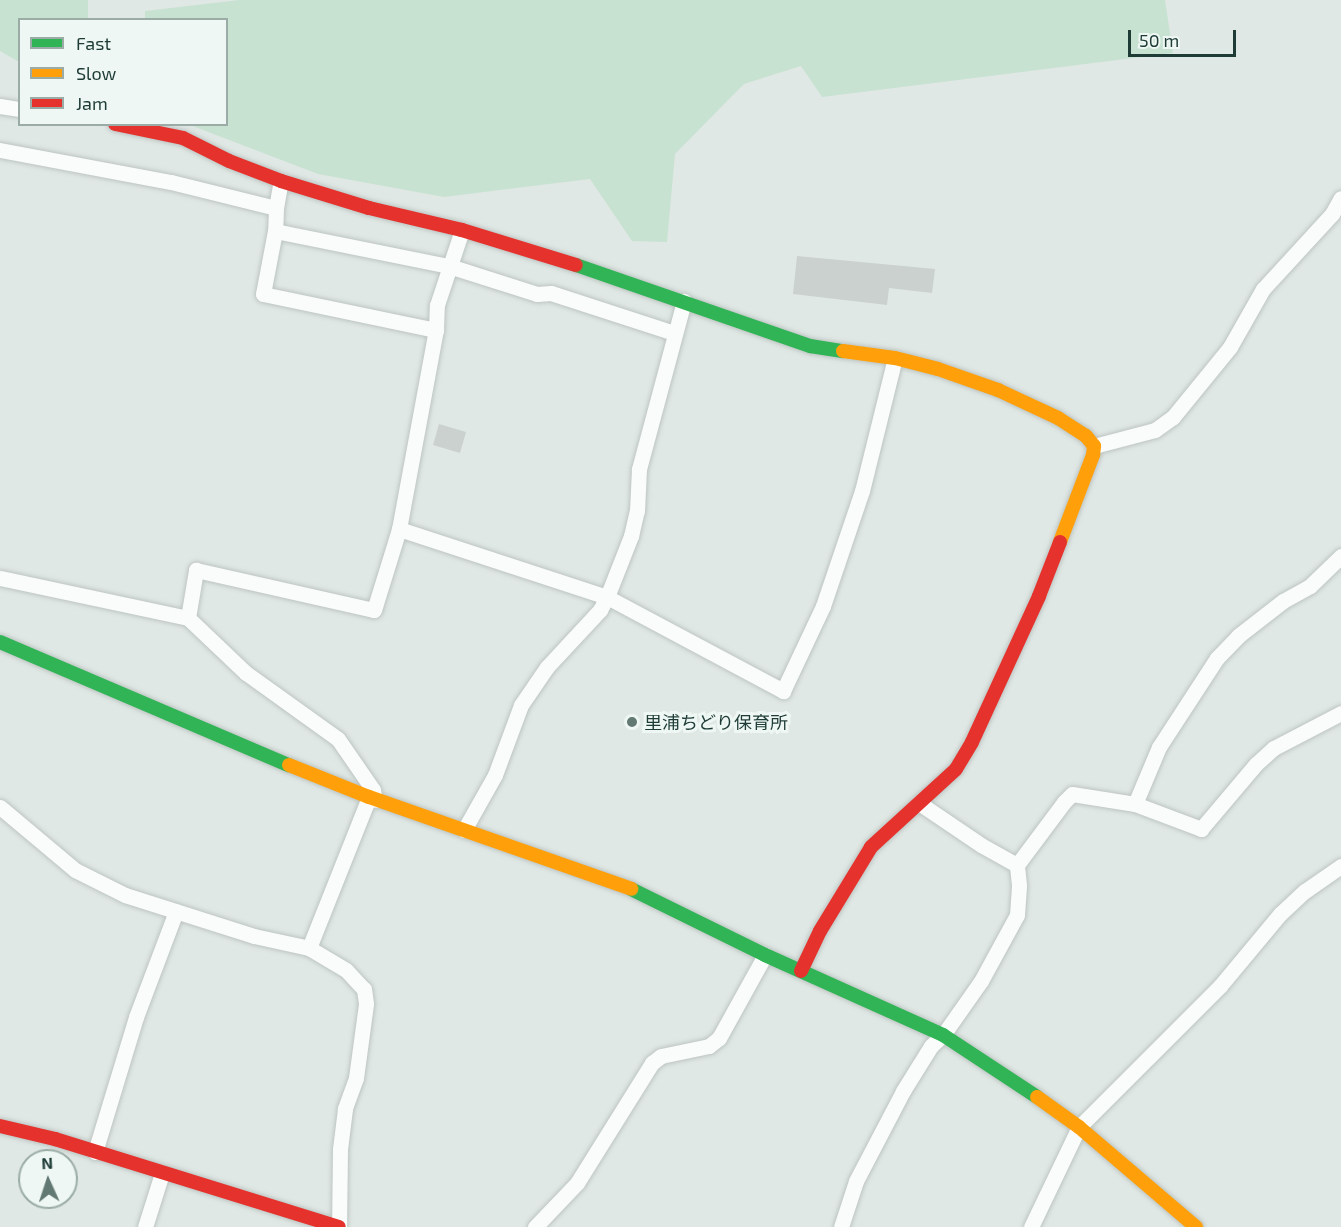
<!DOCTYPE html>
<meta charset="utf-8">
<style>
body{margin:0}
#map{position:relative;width:1341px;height:1227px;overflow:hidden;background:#e0e8e5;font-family:"Exo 2","Noto Sans JP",sans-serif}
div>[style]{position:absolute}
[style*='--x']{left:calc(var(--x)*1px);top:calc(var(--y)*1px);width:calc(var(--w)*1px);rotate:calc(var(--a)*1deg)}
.green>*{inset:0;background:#c8e2d2}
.building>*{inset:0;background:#cad1cf}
.roads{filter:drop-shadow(0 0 2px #bdc5c2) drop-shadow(0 0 2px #bdc5c2)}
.street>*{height:15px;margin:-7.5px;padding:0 7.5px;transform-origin:7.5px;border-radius:7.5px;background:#fafcfb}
.fast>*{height:14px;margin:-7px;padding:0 7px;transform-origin:7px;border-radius:7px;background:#30b455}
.slow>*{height:14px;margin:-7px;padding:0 7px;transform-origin:7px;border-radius:7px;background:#ff9f0a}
.jam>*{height:14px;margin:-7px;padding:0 7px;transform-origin:7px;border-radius:7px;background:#e5322d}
.dots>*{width:16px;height:16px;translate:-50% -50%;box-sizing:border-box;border:3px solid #eef7f3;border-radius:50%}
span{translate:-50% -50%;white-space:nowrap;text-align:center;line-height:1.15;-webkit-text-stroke:6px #eef7f3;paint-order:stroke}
.poi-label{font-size:18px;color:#1e3b36}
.left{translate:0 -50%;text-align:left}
.legend{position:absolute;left:18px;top:18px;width:210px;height:108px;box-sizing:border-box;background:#eef7f3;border:2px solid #9baca7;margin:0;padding:8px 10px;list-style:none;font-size:18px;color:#1e3b36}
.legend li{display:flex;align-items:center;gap:12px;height:30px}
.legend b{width:30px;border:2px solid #9baca7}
.north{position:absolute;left:18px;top:1149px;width:60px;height:60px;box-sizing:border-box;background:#eef7f3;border:2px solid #9baca7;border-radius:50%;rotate:357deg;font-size:16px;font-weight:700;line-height:24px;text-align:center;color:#1e3b36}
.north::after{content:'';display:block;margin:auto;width:21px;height:27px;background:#627873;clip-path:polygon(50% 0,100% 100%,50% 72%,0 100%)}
.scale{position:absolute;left:1128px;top:30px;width:108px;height:27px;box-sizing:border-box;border:3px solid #1e3b36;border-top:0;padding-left:8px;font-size:18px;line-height:21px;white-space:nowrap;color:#1e3b36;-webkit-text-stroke:4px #eef7f3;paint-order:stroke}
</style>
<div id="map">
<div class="green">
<div style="clip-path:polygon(0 0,88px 0,88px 19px,20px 20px,19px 62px,0 51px)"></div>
<div style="clip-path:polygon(239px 0,1165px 0,1173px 53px,822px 97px,801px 66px,744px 84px,675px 154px,667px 242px,632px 241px,590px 179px,444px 197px,318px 174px,190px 125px,226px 124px,226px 20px,145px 19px,145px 11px)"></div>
</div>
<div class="building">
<div style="clip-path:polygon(797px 256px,935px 269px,932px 293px,889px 288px,887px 305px,793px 294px)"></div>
<div style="clip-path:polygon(439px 424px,466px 432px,460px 453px,433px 445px)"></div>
</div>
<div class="roads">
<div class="street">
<div style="--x:0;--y:106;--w:20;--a:9"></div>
<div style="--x:0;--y:150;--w:174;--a:10.6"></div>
<div style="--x:171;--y:182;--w:108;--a:13.9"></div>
<div style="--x:276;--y:208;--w:27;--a:-80"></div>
<div style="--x:276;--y:208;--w:23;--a:92"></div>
<div style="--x:275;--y:231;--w:177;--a:11.4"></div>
<div style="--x:449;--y:266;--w:92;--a:17.7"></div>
<div style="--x:537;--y:294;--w:14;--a:-4"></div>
<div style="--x:551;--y:293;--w:129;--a:18"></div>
<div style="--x:275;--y:231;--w:64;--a:100.8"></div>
<div style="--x:263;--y:294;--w:177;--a:11.8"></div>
<div style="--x:1094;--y:446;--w:63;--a:-14.7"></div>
<div style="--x:1155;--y:430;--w:22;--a:-36"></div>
<div style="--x:1173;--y:417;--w:90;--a:-50.8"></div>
<div style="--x:1230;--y:347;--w:67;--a:-60.4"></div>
<div style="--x:1263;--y:289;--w:102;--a:-47.4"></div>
<div style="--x:1332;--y:214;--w:18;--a:-61"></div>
<div style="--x:399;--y:529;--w:219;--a:18.1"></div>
<div style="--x:607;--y:597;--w:200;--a:28.1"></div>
<div style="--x:783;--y:691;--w:94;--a:-64.8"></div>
<div style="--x:823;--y:606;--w:121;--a:-71.3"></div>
<div style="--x:862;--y:491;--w:137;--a:-76.1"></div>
<div style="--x:0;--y:578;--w:192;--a:12"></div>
<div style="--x:188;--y:618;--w:80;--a:43.5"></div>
<div style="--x:246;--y:673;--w:113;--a:35.7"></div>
<div style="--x:338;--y:739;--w:62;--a:55.5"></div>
<div style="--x:373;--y:790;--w:10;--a:79"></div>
<div style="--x:188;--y:618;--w:49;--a:-80.5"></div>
<div style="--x:196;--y:570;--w:182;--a:12.7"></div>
<div style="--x:374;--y:610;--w:85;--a:-72.8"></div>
<div style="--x:399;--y:529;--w:202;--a:-79.5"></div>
<div style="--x:436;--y:330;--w:25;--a:-88"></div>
<div style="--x:437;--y:305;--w:79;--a:-71.6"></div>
<div style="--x:919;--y:803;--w:75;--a:34.1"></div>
<div style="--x:981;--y:845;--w:41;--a:29.1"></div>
<div style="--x:1135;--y:804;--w:62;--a:-67.2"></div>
<div style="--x:1159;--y:747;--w:106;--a:-56.9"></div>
<div style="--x:1217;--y:658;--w:30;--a:-46"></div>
<div style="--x:1238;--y:636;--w:57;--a:-37.9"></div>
<div style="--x:1283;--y:601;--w:31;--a:-29"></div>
<div style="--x:1310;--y:586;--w:43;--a:-44.1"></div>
<div style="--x:0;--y:807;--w:98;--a:40"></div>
<div style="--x:75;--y:870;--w:56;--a:26.6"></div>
<div style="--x:125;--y:895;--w:135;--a:17.6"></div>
<div style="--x:254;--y:936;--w:56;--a:12.3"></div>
<div style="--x:309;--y:948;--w:43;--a:30.7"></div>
<div style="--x:346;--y:970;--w:26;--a:47"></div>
<div style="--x:364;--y:989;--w:15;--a:82"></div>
<div style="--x:366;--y:1004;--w:75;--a:97.7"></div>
<div style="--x:356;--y:1078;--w:33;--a:110"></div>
<div style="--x:345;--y:1109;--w:40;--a:97.1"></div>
<div style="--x:340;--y:1149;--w:78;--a:90.7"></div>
<div style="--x:464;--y:830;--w:63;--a:-60.6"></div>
<div style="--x:495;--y:775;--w:75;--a:-69.6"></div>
<div style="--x:521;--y:705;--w:46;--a:-55.6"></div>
<div style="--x:547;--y:667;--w:78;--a:-47.1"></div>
<div style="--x:600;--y:610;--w:15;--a:-62"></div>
<div style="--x:607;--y:597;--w:66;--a:-68.5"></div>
<div style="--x:631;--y:536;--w:26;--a:-77"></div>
<div style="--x:637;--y:511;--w:42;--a:-87.3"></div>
<div style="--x:639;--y:469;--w:174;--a:-75"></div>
<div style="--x:309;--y:948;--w:162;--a:-68.3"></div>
<div style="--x:95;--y:1152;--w:141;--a:-73.1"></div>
<div style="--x:136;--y:1017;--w:113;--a:-69.3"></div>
<div style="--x:145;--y:1227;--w:57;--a:-72.5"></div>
<div style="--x:535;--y:1227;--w:61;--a:-46.3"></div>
<div style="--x:577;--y:1183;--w:142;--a:-58"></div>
<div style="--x:652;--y:1063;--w:11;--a:-38"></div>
<div style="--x:661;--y:1056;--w:49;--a:-11.8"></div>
<div style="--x:709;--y:1046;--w:13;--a:-39"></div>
<div style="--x:719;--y:1038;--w:95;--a:-61"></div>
<div style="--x:841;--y:1227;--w:48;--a:-71.9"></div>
<div style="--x:856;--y:1181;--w:102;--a:-62.4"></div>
<div style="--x:903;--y:1091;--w:53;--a:-58.1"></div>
<div style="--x:931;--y:1046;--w:16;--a:-43"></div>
<div style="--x:943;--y:1035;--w:66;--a:-54.9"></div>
<div style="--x:981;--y:981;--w:75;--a:-61.4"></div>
<div style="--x:1017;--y:915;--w:30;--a:-86"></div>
<div style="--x:1019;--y:885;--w:20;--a:-96"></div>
<div style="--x:1017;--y:865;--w:79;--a:-53.3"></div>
<div style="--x:1064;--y:802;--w:11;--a:-45"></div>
<div style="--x:1072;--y:794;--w:64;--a:9"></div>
<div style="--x:1135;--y:804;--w:71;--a:20.7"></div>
<div style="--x:1201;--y:829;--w:85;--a:-49.8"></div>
<div style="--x:1256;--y:764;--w:24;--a:-42"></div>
<div style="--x:1274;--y:748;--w:76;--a:-27.6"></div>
<div style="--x:1031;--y:1227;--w:111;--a:-64.4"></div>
<div style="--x:1079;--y:1127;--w:199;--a:-45"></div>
<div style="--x:1220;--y:986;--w:94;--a:-50.2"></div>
<div style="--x:1280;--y:914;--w:34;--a:-43"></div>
<div style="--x:1305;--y:891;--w:44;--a:-34.8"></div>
</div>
<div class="fast">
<div style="--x:576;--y:265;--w:248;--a:19.1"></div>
<div style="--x:810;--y:346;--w:33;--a:9"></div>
<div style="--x:0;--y:642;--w:314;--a:23.1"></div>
<div style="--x:631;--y:889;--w:149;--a:26.2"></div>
<div style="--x:765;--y:955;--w:195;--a:24.2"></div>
<div style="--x:943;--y:1035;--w:113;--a:33.4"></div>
</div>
<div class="slow">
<div style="--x:843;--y:351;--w:52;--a:7.7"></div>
<div style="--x:895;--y:358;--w:44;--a:14.3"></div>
<div style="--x:938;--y:369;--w:64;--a:19.3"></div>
<div style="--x:998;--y:390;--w:66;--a:25"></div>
<div style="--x:1058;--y:418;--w:33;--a:33"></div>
<div style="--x:1086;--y:436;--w:13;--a:51"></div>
<div style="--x:1094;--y:446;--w:9;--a:96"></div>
<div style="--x:1093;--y:455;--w:93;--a:110.8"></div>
<div style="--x:289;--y:765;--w:86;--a:21.8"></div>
<div style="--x:369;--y:797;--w:278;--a:19.3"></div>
<div style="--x:1037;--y:1097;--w:52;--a:35.5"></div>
<div style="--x:1079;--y:1127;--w:154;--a:40.5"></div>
</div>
<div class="jam">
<div style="--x:115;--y:124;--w:69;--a:11.6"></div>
<div style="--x:183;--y:138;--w:51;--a:26.6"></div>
<div style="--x:229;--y:161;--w:56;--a:21"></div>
<div style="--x:281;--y:181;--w:92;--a:17.1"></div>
<div style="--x:369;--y:208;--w:96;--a:13.3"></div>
<div style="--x:462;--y:230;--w:119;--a:17.1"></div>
<div style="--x:801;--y:971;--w:44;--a:-64.6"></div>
<div style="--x:820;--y:931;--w:98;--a:-58.7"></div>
<div style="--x:871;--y:847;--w:115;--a:-42.5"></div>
<div style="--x:956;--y:769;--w:31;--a:-59"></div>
<div style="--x:972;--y:742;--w:161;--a:-65.3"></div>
<div style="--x:1039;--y:596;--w:58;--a:-68.7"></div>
<div style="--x:0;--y:1126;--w:57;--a:13.3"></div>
<div style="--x:55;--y:1139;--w:297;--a:17.2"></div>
</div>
</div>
<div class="dots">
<div style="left:632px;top:722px;background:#627873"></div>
</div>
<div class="poi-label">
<span class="left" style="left:644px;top:722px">里浦ちどり保育所</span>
</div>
<ul class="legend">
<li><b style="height:8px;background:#30b455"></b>Fast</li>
<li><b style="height:8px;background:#ff9f0a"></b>Slow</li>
<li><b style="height:8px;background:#e5322d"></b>Jam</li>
</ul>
<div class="north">N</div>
<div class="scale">50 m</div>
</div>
